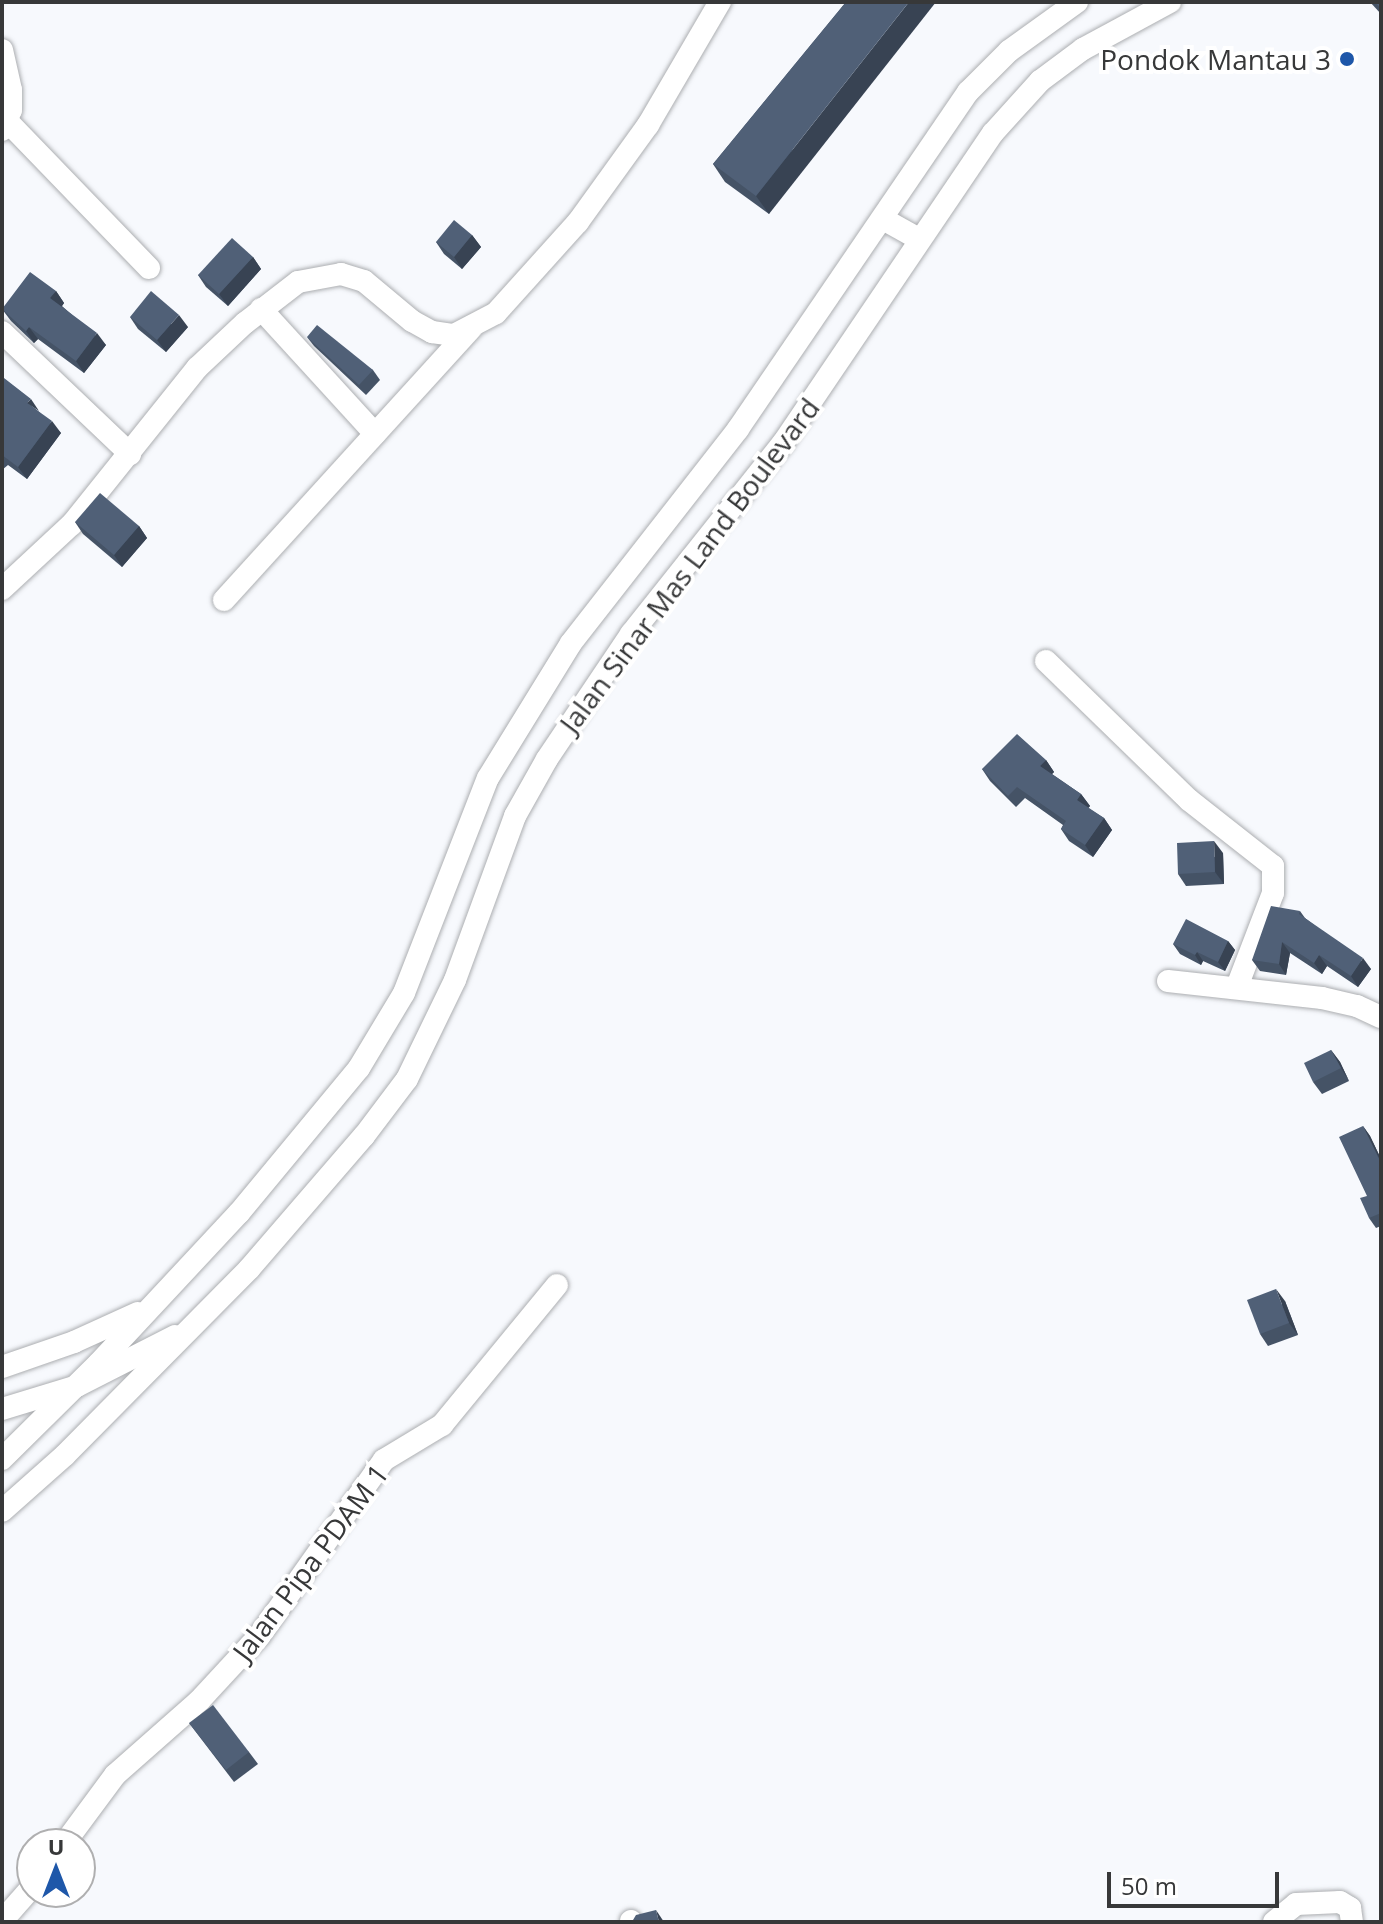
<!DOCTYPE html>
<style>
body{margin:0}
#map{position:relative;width:1383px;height:1924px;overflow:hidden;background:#f7f9fd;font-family:"Open Sans",sans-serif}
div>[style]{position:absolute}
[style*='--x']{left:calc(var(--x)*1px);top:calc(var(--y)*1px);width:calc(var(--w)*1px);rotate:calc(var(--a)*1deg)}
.roads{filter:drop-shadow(0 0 2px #acaeb1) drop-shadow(0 0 2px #acaeb1)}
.minor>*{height:22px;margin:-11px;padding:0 11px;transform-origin:11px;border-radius:11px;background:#fff}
.wall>*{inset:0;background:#455366}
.shaded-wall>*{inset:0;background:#384353}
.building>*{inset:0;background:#506077}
.dots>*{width:22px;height:22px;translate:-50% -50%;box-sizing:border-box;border:4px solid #fff;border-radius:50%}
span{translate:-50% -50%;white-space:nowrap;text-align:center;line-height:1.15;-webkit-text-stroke:8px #fff;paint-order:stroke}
.poi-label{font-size:28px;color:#373839}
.right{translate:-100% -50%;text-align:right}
.street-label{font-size:28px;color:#373839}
.frame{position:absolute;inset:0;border:4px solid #373839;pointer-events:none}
.north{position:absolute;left:16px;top:1828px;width:80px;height:80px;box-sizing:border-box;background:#fff;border:2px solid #afafb0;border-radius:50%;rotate:0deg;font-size:22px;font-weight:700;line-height:32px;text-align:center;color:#373839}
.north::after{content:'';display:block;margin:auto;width:28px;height:36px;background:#1e57a9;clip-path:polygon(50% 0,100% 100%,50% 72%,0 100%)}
.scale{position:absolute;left:1107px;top:1872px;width:172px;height:36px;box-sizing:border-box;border:4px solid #373839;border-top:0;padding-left:10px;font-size:24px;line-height:28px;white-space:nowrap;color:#373839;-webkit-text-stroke:6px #fff;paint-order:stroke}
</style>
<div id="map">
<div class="roads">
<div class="minor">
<div style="--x:2;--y:50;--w:41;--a:77.3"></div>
<div style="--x:11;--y:90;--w:20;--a:90"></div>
<div style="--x:11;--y:110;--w:22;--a:114"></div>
<div style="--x:8;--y:122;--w:203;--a:46"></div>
<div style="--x:883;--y:219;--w:41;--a:29.1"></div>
<div style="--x:261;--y:309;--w:169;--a:47.6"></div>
<div style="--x:2;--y:332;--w:177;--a:43.6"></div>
<div style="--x:2;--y:589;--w:96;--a:-42.9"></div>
<div style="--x:72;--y:524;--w:200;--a:-51.3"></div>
<div style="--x:197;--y:368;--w:66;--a:-43.2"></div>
<div style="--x:245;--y:323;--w:67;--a:-37.7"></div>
<div style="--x:298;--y:282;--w:44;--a:-10.5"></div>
<div style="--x:341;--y:274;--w:24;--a:17"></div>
<div style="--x:364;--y:281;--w:62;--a:39.8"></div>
<div style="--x:412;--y:321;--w:23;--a:29"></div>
<div style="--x:432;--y:332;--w:22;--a:8"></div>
<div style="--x:454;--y:335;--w:47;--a:-27.6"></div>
<div style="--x:496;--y:313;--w:122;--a:-48"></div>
<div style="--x:578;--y:222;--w:120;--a:-54.2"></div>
<div style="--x:648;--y:125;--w:143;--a:-59.7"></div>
<div style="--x:224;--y:600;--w:367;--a:-47.7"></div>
<div style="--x:1046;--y:661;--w:199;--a:44.2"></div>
<div style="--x:1189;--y:800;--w:107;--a:38.2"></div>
<div style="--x:1273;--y:866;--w:27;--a:90"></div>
<div style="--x:1273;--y:893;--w:101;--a:111"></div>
<div style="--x:1168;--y:981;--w:155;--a:6.3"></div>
<div style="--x:1322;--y:998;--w:36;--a:13"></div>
<div style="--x:1357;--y:1006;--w:26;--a:25"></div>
<div style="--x:2;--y:1367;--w:76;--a:-19.1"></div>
<div style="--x:74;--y:1342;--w:70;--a:-24.4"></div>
<div style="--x:2;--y:1409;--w:78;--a:-17"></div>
<div style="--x:77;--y:1386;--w:110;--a:-27"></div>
<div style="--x:2;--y:1459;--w:136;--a:-44.7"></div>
<div style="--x:99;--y:1363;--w:205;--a:-47"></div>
<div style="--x:239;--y:1213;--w:188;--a:-50.4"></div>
<div style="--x:359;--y:1068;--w:87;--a:-59"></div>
<div style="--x:404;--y:993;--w:231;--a:-68.7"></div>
<div style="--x:488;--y:778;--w:158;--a:-58.4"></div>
<div style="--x:571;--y:643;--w:271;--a:-52"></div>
<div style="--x:738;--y:429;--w:408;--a:-55.7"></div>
<div style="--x:968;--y:92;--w:58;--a:-45"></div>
<div style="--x:1009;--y:51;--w:84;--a:-35.8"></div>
<div style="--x:2;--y:1511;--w:84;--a:-41.6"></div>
<div style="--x:65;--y:1455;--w:262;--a:-45.3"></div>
<div style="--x:249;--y:1269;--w:176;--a:-49.2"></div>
<div style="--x:364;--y:1136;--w:71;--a:-53"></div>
<div style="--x:407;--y:1079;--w:110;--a:-64.1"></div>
<div style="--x:455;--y:980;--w:175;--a:-69.9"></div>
<div style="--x:515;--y:816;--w:65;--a:-60.7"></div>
<div style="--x:547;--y:759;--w:151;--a:-56.1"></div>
<div style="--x:631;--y:634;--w:244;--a:-51.5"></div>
<div style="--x:783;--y:443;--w:374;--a:-55.9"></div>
<div style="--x:993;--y:133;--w:70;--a:-47.9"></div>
<div style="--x:1040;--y:81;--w:54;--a:-36.7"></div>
<div style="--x:1083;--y:49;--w:99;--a:-28.4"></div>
<div style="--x:64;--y:1844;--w:86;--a:-53.5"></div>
<div style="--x:115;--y:1775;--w:113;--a:-41.4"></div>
<div style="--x:200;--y:1700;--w:88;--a:-47.3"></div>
<div style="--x:260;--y:1635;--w:214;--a:-54.7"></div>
<div style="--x:384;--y:1460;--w:68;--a:-31.1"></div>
<div style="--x:442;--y:1425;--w:181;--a:-50.6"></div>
<div style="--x:2;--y:1921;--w:45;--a:-48.6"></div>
<div style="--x:631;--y:1921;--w:1;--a:90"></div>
<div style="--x:1274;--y:1922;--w:28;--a:-39"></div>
<div style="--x:1296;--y:1904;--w:44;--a:-2.6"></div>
<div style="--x:1340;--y:1902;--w:12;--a:31"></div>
<div style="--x:1350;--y:1908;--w:14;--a:82"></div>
</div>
</div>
<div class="wall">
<div style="clip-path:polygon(846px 2px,769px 214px,725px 182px,713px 164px)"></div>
<div style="clip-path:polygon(1370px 2px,1381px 2px,1381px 14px)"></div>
<div style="clip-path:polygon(472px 235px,481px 247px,462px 269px,444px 254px,436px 242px)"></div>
<div style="clip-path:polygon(253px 257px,261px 269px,228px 306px,206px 287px,198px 275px)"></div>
<div style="clip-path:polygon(56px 291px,64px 303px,62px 306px,106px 345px,84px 373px,38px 339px,34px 343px,11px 321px,2px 309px)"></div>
<div style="clip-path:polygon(130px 317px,188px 327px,166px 352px,138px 329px)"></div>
<div style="clip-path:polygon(307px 337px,373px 370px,380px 380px,366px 395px,314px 346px)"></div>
<div style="clip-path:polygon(2px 381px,39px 412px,61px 433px,27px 479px,8px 465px,2px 470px)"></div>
<div style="clip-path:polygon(75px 522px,139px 526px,147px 538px,122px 567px,83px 534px)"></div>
<div style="clip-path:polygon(1046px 760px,1054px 772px,1052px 774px,1081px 794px,1090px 806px,1088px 808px,1104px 818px,1112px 830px,1093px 857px,1069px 841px,1061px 829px,1063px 825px,1025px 798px,1016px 807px,990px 781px,982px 769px)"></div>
<div style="clip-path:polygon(1223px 853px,1224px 884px,1186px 886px,1178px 874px)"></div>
<div style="clip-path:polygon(1300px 911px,1305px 918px,1371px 969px,1358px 987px,1327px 966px,1322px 974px,1290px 953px,1286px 975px,1260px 971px,1252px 960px)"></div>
<div style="clip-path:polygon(1228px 941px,1235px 950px,1225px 971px,1203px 961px,1201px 965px,1180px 954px,1173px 944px)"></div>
<div style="clip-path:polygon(1331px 1050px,1340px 1062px,1349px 1081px,1322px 1094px,1313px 1082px)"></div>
<div style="clip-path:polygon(1363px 1126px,1370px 1136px,1381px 1159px,1381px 1226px,1376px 1228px,1369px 1218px)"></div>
<div style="clip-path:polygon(1285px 1301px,1298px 1335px,1268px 1346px,1260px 1334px)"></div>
<div style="clip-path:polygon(189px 1723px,249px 1752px,258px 1764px,234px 1782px)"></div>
</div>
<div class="shaded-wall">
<div style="clip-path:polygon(909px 2px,936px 2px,769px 214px,756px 196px)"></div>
<div style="clip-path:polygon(472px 235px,481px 247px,462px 269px,454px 257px)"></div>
<div style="clip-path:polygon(253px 257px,261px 269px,228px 306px,219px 294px)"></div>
<div style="clip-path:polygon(56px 291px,64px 303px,59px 310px,50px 298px)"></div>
<div style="clip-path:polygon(179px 315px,188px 327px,166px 352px,157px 340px)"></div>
<div style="clip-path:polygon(29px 327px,38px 339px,34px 343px,26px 331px)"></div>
<div style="clip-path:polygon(97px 333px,106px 345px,84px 373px,76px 361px)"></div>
<div style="clip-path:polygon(31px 399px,39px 411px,27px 403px)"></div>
<div style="clip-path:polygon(52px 421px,61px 433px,27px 479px,18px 467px)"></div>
<div style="clip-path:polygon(139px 526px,147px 538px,122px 567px,114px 555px)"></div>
<div style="clip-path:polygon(1046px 760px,1054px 772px,1049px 777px,1040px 766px)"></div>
<div style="clip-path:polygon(1081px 794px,1090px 806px,1085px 812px,1077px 800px)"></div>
<div style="clip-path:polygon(1104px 818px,1112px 830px,1093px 857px,1085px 845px)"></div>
<div style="clip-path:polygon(1214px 841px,1223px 853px,1224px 884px,1215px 872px)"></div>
<div style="clip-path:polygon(1228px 941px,1235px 950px,1225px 971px,1218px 962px)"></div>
<div style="clip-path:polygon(1282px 942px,1290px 953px,1286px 975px,1279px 964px)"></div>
<div style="clip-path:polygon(1197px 952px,1203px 961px,1201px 965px,1195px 955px)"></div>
<div style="clip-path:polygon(1319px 955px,1327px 966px,1322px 974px,1314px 963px)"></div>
<div style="clip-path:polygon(1363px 958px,1371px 969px,1358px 987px,1351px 976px)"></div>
<div style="clip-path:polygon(1331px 1050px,1340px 1062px,1349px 1081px,1341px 1068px)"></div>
<div style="clip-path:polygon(1363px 1126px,1370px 1136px,1381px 1159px,1381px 1162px)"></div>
<div style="clip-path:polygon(1276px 1289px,1285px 1301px,1298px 1335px,1289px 1323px)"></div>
<div style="clip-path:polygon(656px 1910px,664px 1922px,659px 1922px)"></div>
</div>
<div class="building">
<div style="clip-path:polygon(846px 2px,909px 2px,756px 196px,713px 164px)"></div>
<div style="clip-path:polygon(1375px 2px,1381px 2px,1381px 9px)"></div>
<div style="clip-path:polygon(454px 220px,472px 235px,454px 257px,436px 242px)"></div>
<div style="clip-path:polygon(232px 238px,253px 257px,219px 294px,198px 275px)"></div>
<div style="clip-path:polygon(30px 272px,56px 291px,50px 298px,97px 333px,76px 361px,29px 327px,26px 331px,2px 309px)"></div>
<div style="clip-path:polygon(151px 291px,179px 315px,157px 340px,130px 317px)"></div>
<div style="clip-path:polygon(317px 325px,373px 370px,359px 385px,307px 337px)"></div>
<div style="clip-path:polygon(4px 378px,31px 399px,27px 403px,52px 421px,18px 467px,2px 455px,2px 381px)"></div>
<div style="clip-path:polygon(100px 493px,139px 526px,114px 555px,75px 522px)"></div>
<div style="clip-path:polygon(1017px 734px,1046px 760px,1040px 766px,1081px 794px,1077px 800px,1104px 818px,1085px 845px,1061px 829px,1066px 821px,1017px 787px,1008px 796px,982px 769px)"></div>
<div style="clip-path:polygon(1214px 841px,1215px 872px,1178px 874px,1177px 843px)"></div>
<div style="clip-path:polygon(1271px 906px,1300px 911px,1299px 914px,1363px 958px,1351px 976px,1319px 955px,1314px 963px,1282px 942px,1279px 964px,1252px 960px)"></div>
<div style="clip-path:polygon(1186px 919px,1228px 941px,1218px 962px,1197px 952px,1195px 955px,1173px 944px)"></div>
<div style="clip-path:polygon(1331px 1050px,1341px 1068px,1313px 1082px,1304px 1063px)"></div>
<div style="clip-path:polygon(1363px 1126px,1380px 1161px,1381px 1161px,1381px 1213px,1369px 1218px,1360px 1198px,1367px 1196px,1339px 1137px)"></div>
<div style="clip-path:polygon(1276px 1289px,1289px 1323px,1260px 1334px,1247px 1300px)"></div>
<div style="clip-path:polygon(213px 1705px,249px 1752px,226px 1770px,189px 1723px)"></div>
<div style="clip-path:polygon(656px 1910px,659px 1922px,633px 1922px,633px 1920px,636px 1915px)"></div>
</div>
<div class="dots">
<div style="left:1347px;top:59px;background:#1e57a9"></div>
</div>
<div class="poi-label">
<span class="right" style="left:1331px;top:59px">Pondok Mantau 3</span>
</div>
<div class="street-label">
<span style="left:689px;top:565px;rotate:-53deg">Jalan Sinar Mas Land Boulevard</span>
<span style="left:310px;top:1562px;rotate:-53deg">Jalan Pipa PDAM 1</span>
</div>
<div class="frame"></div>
<div class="north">U</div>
<div class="scale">50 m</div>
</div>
